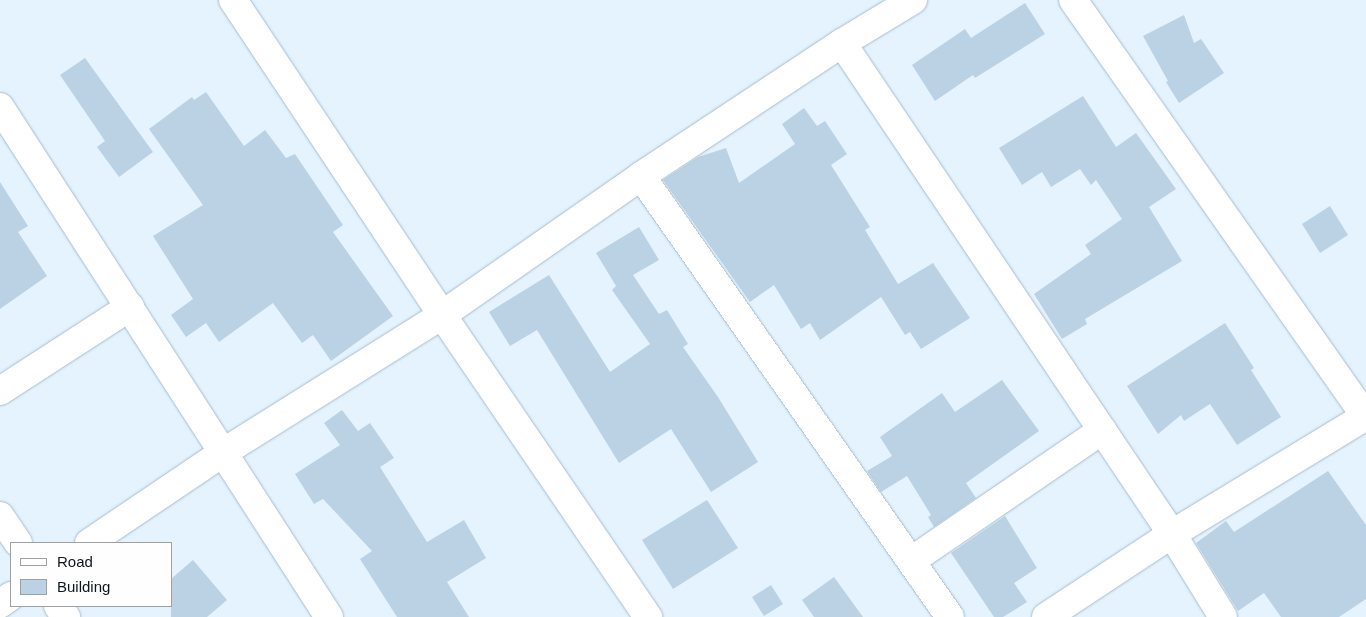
<!DOCTYPE html>
<style>
body{margin:0}
#map{position:relative;width:1366px;height:617px;overflow:hidden;background:#e4f3fe;font-family:Arial,sans-serif}
div>[style]{position:absolute}
[style*='--x']{left:calc(var(--x)*1px);top:calc(var(--y)*1px);width:calc(var(--w)*1px);rotate:calc(var(--a)*1deg)}
.building>*{inset:0;background:#bad2e4}
.roads{filter:drop-shadow(0 0 1px #a5bdce) drop-shadow(0 0 1px #a5bdce)}
.minor>*{height:28px;margin:-14px;padding:0 14px;transform-origin:14px;border-radius:14px;background:#fff}
span{translate:-50% -50%;white-space:nowrap;text-align:center;line-height:1.15;-webkit-text-stroke:5px #fefefe;paint-order:stroke}
.legend{position:absolute;left:10px;top:542px;width:162px;height:65px;box-sizing:border-box;background:#fefefe;border:1px solid #9ea1a4;margin:0;padding:6px 9px;list-style:none;font-size:15px;color:#0d161c}
.legend li{display:flex;align-items:center;gap:10px;height:25px}
.legend b{width:25px;border:1px solid #9ea1a4}
</style>
<div id="map">
<div class="building">
<div style="clip-path:polygon(1025px 3px,1045px 34px,975px 78px,973px 75px,935px 101px,912px 65px,965px 29px,971px 38px)"></div>
<div style="clip-path:polygon(1184px 15px,1194px 43px,1201px 39px,1224px 73px,1179px 103px,1166px 82px,1168px 81px,1143px 36px)"></div>
<div style="clip-path:polygon(85px 58px,153px 152px,119px 177px,97px 147px,105px 141px,60px 75px)"></div>
<div style="clip-path:polygon(206px 92px,244px 146px,265px 130px,286px 158px,295px 154px,343px 225px,333px 232px,393px 316px,331px 361px,313px 335px,302px 343px,273px 303px,219px 342px,206px 323px,186px 337px,171px 315px,193px 299px,153px 236px,203px 205px,149px 129px,192px 97px,194px 100px)"></div>
<div style="clip-path:polygon(1083px 96px,1116px 147px,1136px 133px,1176px 189px,1149px 207px,1182px 261px,1085px 319px,1087px 324px,1062px 339px,1034px 294px,1091px 254px,1085px 245px,1122px 219px,1096px 180px,1091px 185px,1080px 169px,1051px 187px,1042px 172px,1022px 185px,999px 148px)"></div>
<div style="clip-path:polygon(804px 108px,817px 126px,825px 121px,847px 154px,831px 165px,870px 227px,865px 230px,898px 284px,933px 263px,970px 318px,921px 349px,910px 332px,905px 335px,881px 297px,820px 340px,810px 323px,801px 329px,774px 285px,750px 302px,663px 180px,698px 157px,726px 148px,739px 183px,795px 144px,782px 124px)"></div>
<div style="clip-path:polygon(0 182px,28px 226px,18px 232px,47px 276px,0 309px)"></div>
<div style="clip-path:polygon(1330px 206px,1348px 235px,1320px 253px,1302px 224px)"></div>
<div style="clip-path:polygon(639px 227px,659px 260px,633px 275px,659px 314px,667px 310px,688px 344px,683px 347px,718px 397px,758px 462px,711px 492px,671px 429px,619px 463px,537px 330px,510px 346px,489px 312px,549px 275px,610px 372px,650px 344px,612px 290px,618px 284px,616px 286px,596px 253px)"></div>
<div style="clip-path:polygon(1225px 323px,1254px 368px,1251px 370px,1281px 417px,1237px 445px,1210px 404px,1184px 421px,1181px 415px,1158px 434px,1127px 386px)"></div>
<div style="clip-path:polygon(1002px 380px,1039px 431px,966px 483px,976px 498px,934px 527px,928px 517px,931px 515px,907px 476px,881px 492px,867px 471px,892px 456px,880px 437px,942px 393px,955px 412px)"></div>
<div style="clip-path:polygon(342px 410px,358px 431px,370px 423px,394px 458px,380px 467px,427px 542px,464px 520px,486px 558px,447px 582px,469px 617px,397px 617px,360px 559px,372px 551px,323px 499px,314px 504px,295px 474px,340px 445px,324px 423px)"></div>
<div style="clip-path:polygon(1328px 471px,1366px 525px,1366px 599px,1339px 617px,1281px 617px,1264px 593px,1238px 611px,1196px 543px,1226px 521px,1234px 532px)"></div>
<div style="clip-path:polygon(707px 500px,738px 548px,673px 589px,642px 540px)"></div>
<div style="clip-path:polygon(1005px 516px,1037px 568px,1014px 583px,1027px 602px,1003px 617px,994px 617px,951px 553px)"></div>
<div style="clip-path:polygon(193px 560px,227px 600px,207px 617px,171px 617px,171px 579px)"></div>
<div style="clip-path:polygon(834px 577px,863px 617px,814px 617px,802px 600px)"></div>
<div style="clip-path:polygon(771px 585px,783px 604px,764px 616px,752px 597px)"></div>
</div>
<div class="roads">
<div class="minor">
<div style="--x:233;--y:0;--w:378;--a:56.4"></div>
<div style="--x:442;--y:315;--w:366;--a:55.7"></div>
<div style="--x:1073;--y:0;--w:510;--a:54.91"></div>
<div style="--x:842;--y:43;--w:592;--a:56.1"></div>
<div style="--x:1172;--y:534;--w:97;--a:58.4"></div>
<div style="--x:0;--y:107;--w:607;--a:57.17"></div>
<div style="--x:641;--y:176;--w:538;--a:54.98"></div>
<div style="--x:0;--y:391;--w:155;--a:-32.9"></div>
<div style="--x:0;--y:516;--w:32;--a:56"></div>
<div style="--x:89;--y:543;--w:163;--a:-34"></div>
<div style="--x:224;--y:452;--w:257;--a:-32.1"></div>
<div style="--x:442;--y:315;--w:243;--a:-34.9"></div>
<div style="--x:641;--y:176;--w:241;--a:-33.5"></div>
<div style="--x:842;--y:43;--w:83;--a:-31.2"></div>
<div style="--x:911;--y:561;--w:232;--a:-34.4"></div>
<div style="--x:0;--y:604;--w:14;--a:-36"></div>
<div style="--x:58;--y:606;--w:14;--a:54"></div>
<div style="--x:1046;--y:617;--w:151;--a:-33.4"></div>
<div style="--x:1172;--y:534;--w:227;--a:-31.3"></div>
</div>
</div>
<ul class="legend">
<li><b style="height:6px;background:#fff"></b>Road</li>
<li><b style="height:14px;background:#bad2e4"></b>Building</li>
</ul>
</div>
